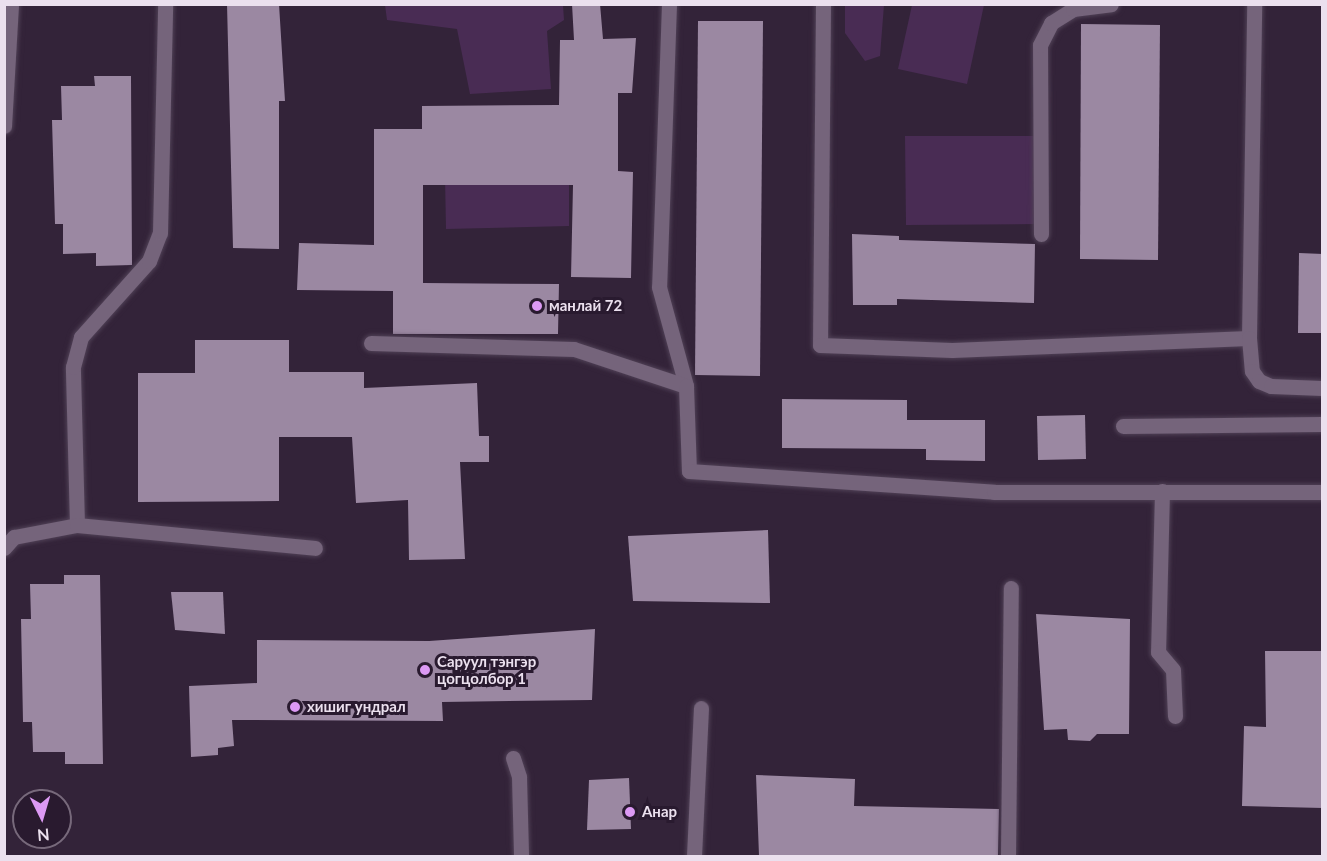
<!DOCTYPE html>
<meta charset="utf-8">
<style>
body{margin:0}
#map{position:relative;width:1327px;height:861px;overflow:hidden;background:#332339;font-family:Lato,sans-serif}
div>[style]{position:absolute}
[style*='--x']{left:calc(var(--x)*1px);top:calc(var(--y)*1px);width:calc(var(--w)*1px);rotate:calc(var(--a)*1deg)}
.green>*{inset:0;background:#492c54}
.building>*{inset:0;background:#9b88a2}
.roads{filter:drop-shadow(0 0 2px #504156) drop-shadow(0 0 2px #504156)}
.service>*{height:15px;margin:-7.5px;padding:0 7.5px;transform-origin:7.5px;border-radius:7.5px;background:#75647b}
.minor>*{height:15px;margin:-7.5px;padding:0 7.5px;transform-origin:7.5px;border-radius:7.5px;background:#75647b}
.dots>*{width:16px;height:16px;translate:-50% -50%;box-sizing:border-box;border:3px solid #291a2f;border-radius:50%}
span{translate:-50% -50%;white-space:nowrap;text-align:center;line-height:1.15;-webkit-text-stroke:6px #291a2f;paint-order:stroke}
.poi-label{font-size:15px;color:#ebe0ee;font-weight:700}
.left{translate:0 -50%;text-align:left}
.frame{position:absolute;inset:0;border:6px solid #ebe0ee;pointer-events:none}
.north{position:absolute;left:12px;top:789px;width:60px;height:60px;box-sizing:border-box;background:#291a2f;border:2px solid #77697b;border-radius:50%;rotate:175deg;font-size:16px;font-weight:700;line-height:24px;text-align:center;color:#ebe0ee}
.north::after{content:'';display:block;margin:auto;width:21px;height:27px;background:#dc99f4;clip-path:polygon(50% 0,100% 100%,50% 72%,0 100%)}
</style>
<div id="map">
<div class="green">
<div style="clip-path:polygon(385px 5px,563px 5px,564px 20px,547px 31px,551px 89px,470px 94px,457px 29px,387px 20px)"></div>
<div style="clip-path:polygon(845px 5px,884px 5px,880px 56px,865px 61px,845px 33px)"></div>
<div style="clip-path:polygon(912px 5px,984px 5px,967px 84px,898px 69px)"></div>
<div style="clip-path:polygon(905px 136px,1038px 136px,1038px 224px,906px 225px)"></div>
<div style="clip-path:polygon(569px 175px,569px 226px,446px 229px,445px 177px)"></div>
</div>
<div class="building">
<div style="clip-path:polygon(227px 4px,279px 4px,285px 101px,279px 101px,279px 249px,233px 248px)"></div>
<div style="clip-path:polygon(572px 4px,600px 4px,603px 39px,636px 38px,632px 93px,618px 93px,618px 171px,633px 172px,631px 278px,571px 277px,573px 185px,423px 185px,423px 283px,559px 284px,558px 334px,393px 334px,393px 291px,297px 290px,299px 243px,374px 245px,374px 129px,422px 129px,422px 106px,559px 105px,560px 40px,574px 40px)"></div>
<div style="clip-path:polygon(698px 21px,763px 21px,760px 376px,695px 375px)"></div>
<div style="clip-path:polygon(1081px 24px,1160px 25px,1158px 260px,1080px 259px)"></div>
<div style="clip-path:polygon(94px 76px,131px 76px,132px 265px,96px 266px,96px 253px,63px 254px,63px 224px,55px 224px,52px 120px,62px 120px,61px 86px,95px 86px)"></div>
<div style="clip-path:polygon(852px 234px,899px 236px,899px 240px,1035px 244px,1034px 303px,897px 299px,897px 305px,853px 305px)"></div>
<div style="clip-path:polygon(1299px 253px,1323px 254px,1323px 333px,1298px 333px)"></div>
<div style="clip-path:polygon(195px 340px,289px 340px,289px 372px,364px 372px,364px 388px,477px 383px,479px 436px,489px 436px,489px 462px,460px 462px,465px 559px,409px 560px,408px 500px,356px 503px,352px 437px,279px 437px,279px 501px,138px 502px,138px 373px,195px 373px)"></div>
<div style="clip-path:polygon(782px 399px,907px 400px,907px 420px,985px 420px,985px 461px,926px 460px,926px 449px,782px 448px)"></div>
<div style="clip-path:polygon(1085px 415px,1086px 459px,1038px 460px,1037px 416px)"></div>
<div style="clip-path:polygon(768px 530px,770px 603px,633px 601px,628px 536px)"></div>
<div style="clip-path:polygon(64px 575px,100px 575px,103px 764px,65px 764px,65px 752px,33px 752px,32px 722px,23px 722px,21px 619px,31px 619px,30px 584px,64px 584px)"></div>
<div style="clip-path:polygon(171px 592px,223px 592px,225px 634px,175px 630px)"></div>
<div style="clip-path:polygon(1036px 614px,1130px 619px,1129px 734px,1097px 734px,1090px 741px,1068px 740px,1067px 729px,1044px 730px)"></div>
<div style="clip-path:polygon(595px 629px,592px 700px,442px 702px,443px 721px,232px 720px,234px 746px,218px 748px,218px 755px,191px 757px,189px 686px,257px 683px,257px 640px,429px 641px)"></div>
<div style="clip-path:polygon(1265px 651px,1323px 651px,1323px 808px,1242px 806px,1244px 726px,1266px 727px)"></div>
<div style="clip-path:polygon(756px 775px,855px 779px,854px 806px,999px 809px,998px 856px,759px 856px)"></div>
<div style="clip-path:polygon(629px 778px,631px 829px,587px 830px,589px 780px)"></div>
</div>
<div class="roads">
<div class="service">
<div style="--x:669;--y:4;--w:283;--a:92"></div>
<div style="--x:659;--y:287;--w:103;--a:74.7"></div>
<div style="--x:823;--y:4;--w:341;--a:90.5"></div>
<div style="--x:820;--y:345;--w:132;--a:2.2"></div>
<div style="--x:952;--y:350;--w:297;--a:-2.3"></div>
<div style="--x:1249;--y:338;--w:334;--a:-89.1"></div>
<div style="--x:1041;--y:234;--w:189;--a:-90.3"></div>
<div style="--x:1040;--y:45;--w:25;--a:-63"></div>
<div style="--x:1051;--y:23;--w:26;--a:-32"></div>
<div style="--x:1073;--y:9;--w:38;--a:-7"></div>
<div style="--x:1249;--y:338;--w:33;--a:85"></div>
<div style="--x:1252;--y:371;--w:12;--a:55"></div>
<div style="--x:1259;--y:381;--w:13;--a:23"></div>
<div style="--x:1271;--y:386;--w:51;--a:2.2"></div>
<div style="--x:1123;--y:426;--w:199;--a:-0.6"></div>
<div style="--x:1162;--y:491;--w:161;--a:91.4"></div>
<div style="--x:1158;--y:652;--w:23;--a:50"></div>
<div style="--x:1173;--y:670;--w:46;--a:87.5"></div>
<div style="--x:513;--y:758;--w:20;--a:72"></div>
<div style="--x:519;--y:777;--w:79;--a:88.5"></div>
<div style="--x:694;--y:856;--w:148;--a:-87.3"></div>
<div style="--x:1008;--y:856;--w:268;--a:-89.4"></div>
</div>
<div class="minor">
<div style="--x:4;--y:126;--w:122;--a:-86.7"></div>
<div style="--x:371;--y:343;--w:203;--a:1.7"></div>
<div style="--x:574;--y:349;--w:118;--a:18.3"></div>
<div style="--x:686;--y:386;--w:85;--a:88"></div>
<div style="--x:689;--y:471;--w:306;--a:3.9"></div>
<div style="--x:994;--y:492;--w:328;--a:0"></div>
<div style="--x:77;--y:525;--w:158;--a:-91.5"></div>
<div style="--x:73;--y:367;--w:31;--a:-75"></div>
<div style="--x:81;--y:337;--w:102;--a:-48.2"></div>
<div style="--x:149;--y:261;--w:30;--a:-69"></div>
<div style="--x:160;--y:233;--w:229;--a:-88.7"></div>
<div style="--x:4;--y:548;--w:15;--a:-48"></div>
<div style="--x:14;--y:537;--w:64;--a:-10.8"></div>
<div style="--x:77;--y:525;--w:239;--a:5.5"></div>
</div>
</div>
<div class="dots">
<div style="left:537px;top:306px;background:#dc99f4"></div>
<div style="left:425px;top:670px;background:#dc99f4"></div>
<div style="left:295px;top:707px;background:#dc99f4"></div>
<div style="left:630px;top:812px;background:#dc99f4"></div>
</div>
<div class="poi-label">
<span class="left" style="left:549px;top:306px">манлай 72</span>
<span class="left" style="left:437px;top:670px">Саруул тэнгэр<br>цогцолбор 1</span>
<span class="left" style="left:307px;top:707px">хишиг ундрал</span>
<span class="left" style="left:642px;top:812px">Анар</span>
</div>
<div class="frame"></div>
<div class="north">N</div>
</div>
